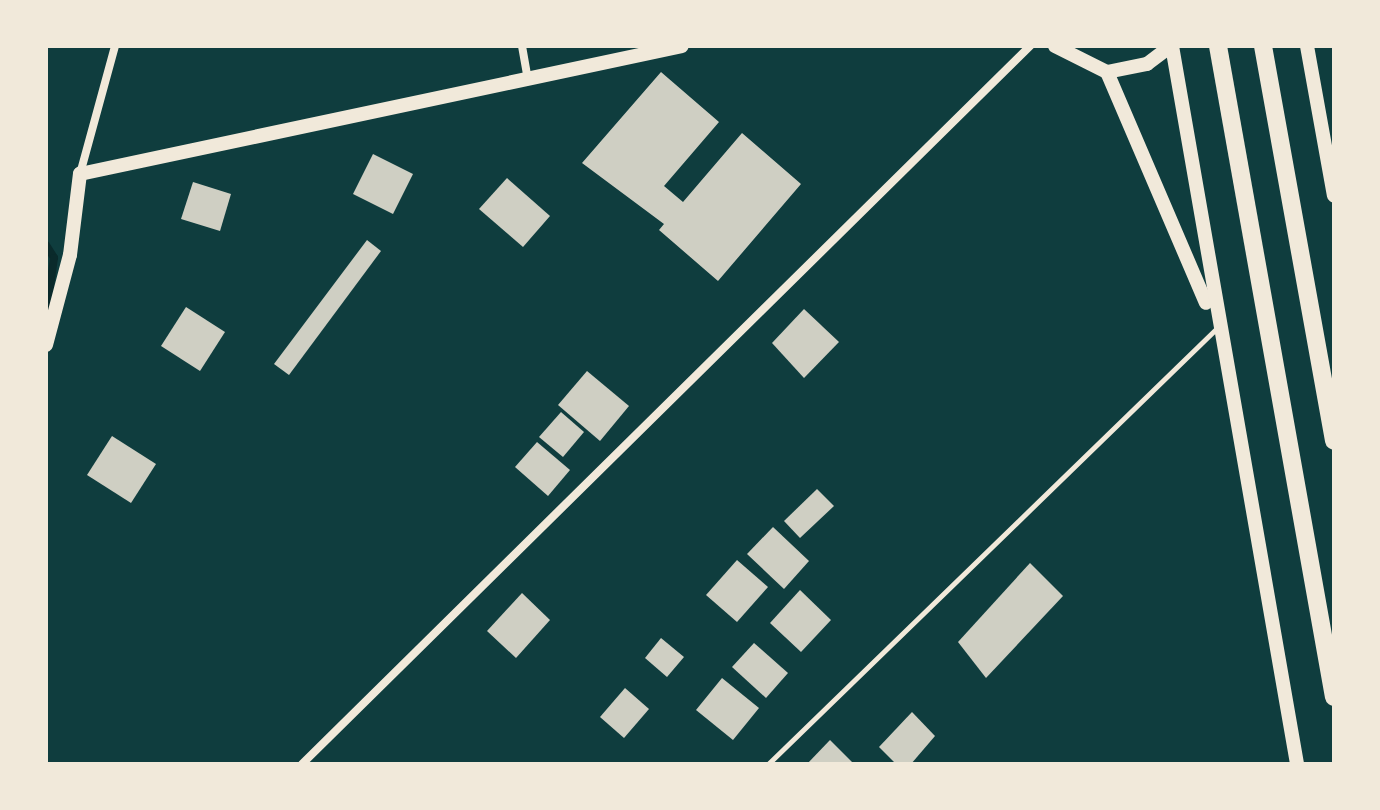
<!DOCTYPE html>
<style>
body{margin:0}
#map{position:relative;width:1380px;height:810px;overflow:hidden;background:#0f3d3e;font-family:"Open Sans",sans-serif}
div>[style]{position:absolute}
[style*='--x']{left:calc(var(--x)*1px);top:calc(var(--y)*1px);width:calc(var(--w)*1px);rotate:calc(var(--a)*1deg)}
.stream>*{height:8px;margin:-4px;padding:0 4px;transform-origin:4px;border-radius:4px;background:#0a2a2b}
.building>*{inset:0;background:#cfcfc3}
.service>*{height:5px;margin:-2.5px;padding:0 2.5px;transform-origin:2.5px;border-radius:2.5px;background:#f1e9da}
.minor>*{height:8px;margin:-4px;padding:0 4px;transform-origin:4px;border-radius:4px;background:#f1e9da}
.tertiary>*{height:14px;margin:-7px;padding:0 7px;transform-origin:7px;border-radius:7px;background:#f1e9da}
.trunk>*{height:18px;margin:-9px;padding:0 9px;transform-origin:9px;border-radius:9px;background:#f1e9da}
span{translate:-50% -50%;white-space:nowrap;text-align:center;line-height:1.15;-webkit-text-stroke:8px #f1e9da;paint-order:stroke}
.frame{position:absolute;inset:0;border:48px solid #f1e9da;pointer-events:none}
</style>
<div id="map">
<div class="stream">
<div style="--x:46;--y:245;--w:15;--a:58"></div>
<div style="--x:54;--y:258;--w:58;--a:98"></div>
</div>
<div class="building">
<div style="clip-path:polygon(661px 72px,719px 122px,664px 186px,683px 202px,742px 133px,801px 184px,718px 281px,659px 230px,664px 224px,582px 163px)"></div>
<div style="clip-path:polygon(373px 154px,413px 174px,393px 214px,353px 194px)"></div>
<div style="clip-path:polygon(507px 178px,550px 216px,523px 247px,479px 209px)"></div>
<div style="clip-path:polygon(193px 182px,231px 194px,220px 231px,181px 219px)"></div>
<div style="clip-path:polygon(367px 240px,381px 251px,289px 375px,274px 364px)"></div>
<div style="clip-path:polygon(186px 307px,225px 332px,200px 371px,161px 346px)"></div>
<div style="clip-path:polygon(804px 309px,839px 342px,804px 378px,772px 343px)"></div>
<div style="clip-path:polygon(587px 371px,629px 406px,600px 441px,558px 405px)"></div>
<div style="clip-path:polygon(561px 412px,584px 432px,563px 457px,539px 437px)"></div>
<div style="clip-path:polygon(112px 436px,156px 464px,131px 503px,87px 475px)"></div>
<div style="clip-path:polygon(537px 442px,570px 470px,548px 496px,515px 467px)"></div>
<div style="clip-path:polygon(817px 489px,834px 506px,800px 538px,784px 521px)"></div>
<div style="clip-path:polygon(773px 527px,809px 561px,784px 589px,747px 554px)"></div>
<div style="clip-path:polygon(737px 560px,768px 587px,737px 622px,706px 595px)"></div>
<div style="clip-path:polygon(1030px 563px,1063px 596px,986px 678px,958px 642px)"></div>
<div style="clip-path:polygon(800px 590px,831px 620px,801px 652px,770px 623px)"></div>
<div style="clip-path:polygon(522px 593px,550px 620px,516px 658px,487px 631px)"></div>
<div style="clip-path:polygon(661px 638px,684px 657px,667px 677px,645px 658px)"></div>
<div style="clip-path:polygon(754px 643px,788px 673px,766px 698px,732px 667px)"></div>
<div style="clip-path:polygon(722px 678px,759px 708px,733px 740px,696px 710px)"></div>
<div style="clip-path:polygon(625px 688px,649px 709px,624px 738px,600px 717px)"></div>
<div style="clip-path:polygon(912px 712px,935px 736px,911px 764px,896px 764px,879px 747px)"></div>
<div style="clip-path:polygon(830px 740px,854px 764px,807px 764px)"></div>
</div>
<div class="service">
<div style="--x:768;--y:764;--w:624;--a:-44.16"></div>
</div>
<div class="minor">
<div style="--x:522;--y:46;--w:28;--a:80"></div>
<div style="--x:80;--y:174;--w:133;--a:-74.7"></div>
<div style="--x:302;--y:764;--w:1023;--a:-44.6"></div>
</div>
<div class="tertiary">
<div style="--x:1055;--y:46;--w:58;--a:26.6"></div>
<div style="--x:1107;--y:72;--w:251;--a:66.8"></div>
<div style="--x:1172;--y:46;--w:729;--a:80.12"></div>
<div style="--x:1307;--y:46;--w:152;--a:79.8"></div>
<div style="--x:1107;--y:72;--w:41;--a:-11.3"></div>
<div style="--x:1147;--y:64;--w:30;--a:-37"></div>
<div style="--x:46;--y:345;--w:93;--a:-75.1"></div>
<div style="--x:70;--y:255;--w:82;--a:-83"></div>
<div style="--x:80;--y:174;--w:615;--a:-12"></div>
</div>
<div class="trunk">
<div style="--x:1218;--y:46;--w:661;--a:79.9"></div>
<div style="--x:1263;--y:46;--w:401;--a:79.8"></div>
</div>
<div class="frame"></div>
</div>
